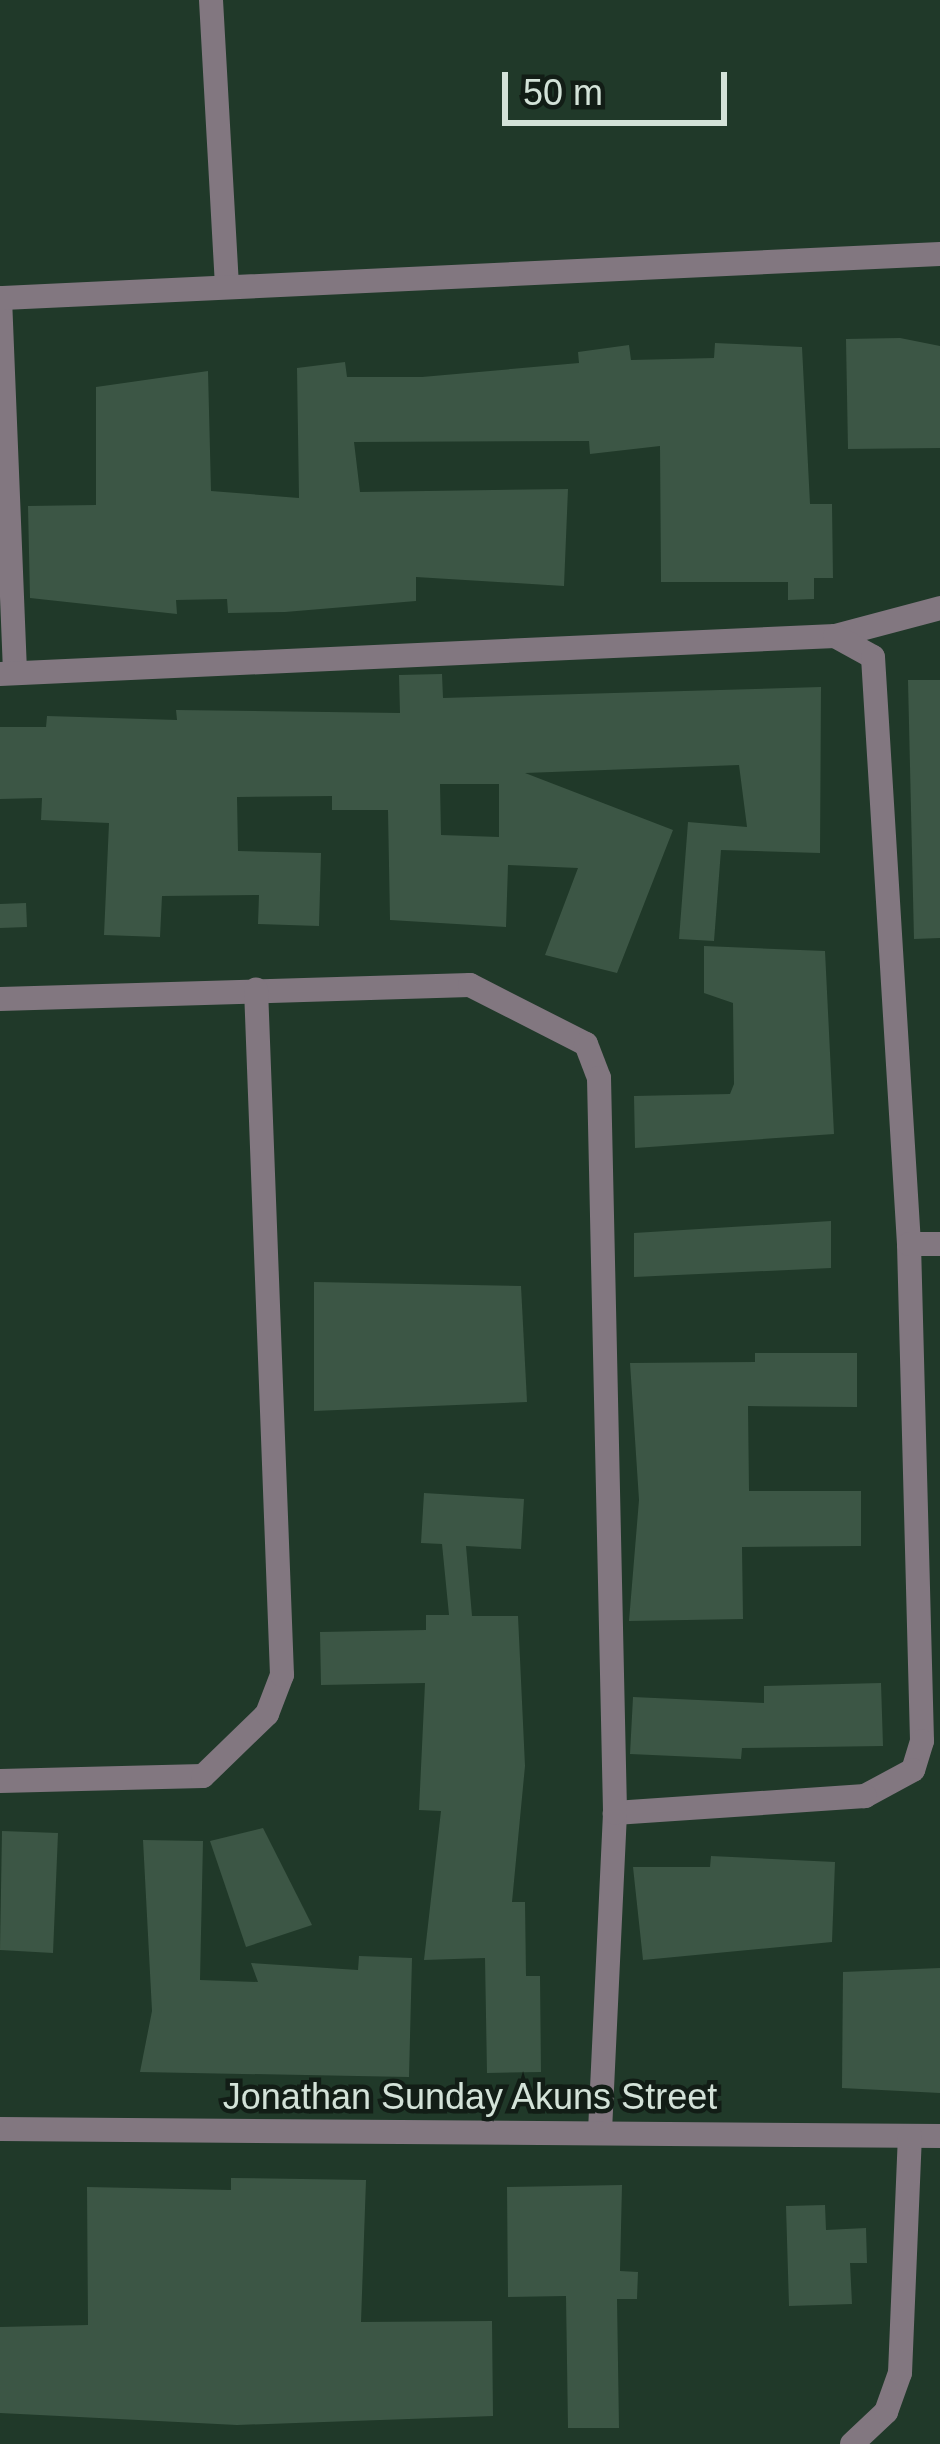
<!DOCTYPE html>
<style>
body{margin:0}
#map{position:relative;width:940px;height:2444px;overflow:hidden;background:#203929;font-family:Helvetica,sans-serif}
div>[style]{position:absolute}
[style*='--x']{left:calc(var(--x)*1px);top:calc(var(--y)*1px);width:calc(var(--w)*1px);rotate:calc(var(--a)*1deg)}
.building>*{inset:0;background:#3c5645}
.street>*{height:24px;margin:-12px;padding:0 12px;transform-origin:12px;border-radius:12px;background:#827780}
span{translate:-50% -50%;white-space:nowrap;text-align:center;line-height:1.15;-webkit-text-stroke:9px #121d16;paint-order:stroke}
.street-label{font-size:36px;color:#d3e2d8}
.scale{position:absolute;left:502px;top:72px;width:225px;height:54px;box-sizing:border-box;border:6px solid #d3e2d8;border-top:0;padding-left:15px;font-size:36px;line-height:42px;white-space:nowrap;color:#d3e2d8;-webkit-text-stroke:9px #121d16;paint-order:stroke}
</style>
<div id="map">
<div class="building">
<div style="clip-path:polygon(900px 338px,940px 346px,940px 448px,848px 449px,846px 339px)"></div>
<div style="clip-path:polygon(715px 343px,802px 347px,810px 504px,832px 504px,833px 578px,814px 578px,814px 599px,788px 600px,788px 582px,661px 582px,660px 446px,590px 454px,589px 441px,354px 442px,360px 492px,568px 489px,564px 586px,416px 577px,416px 601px,285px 612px,228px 613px,227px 599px,176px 600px,177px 614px,30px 598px,28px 506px,96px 505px,96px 387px,208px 371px,211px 491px,299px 498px,297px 368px,345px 362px,347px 377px,422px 377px,579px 363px,578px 352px,629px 345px,631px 360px,714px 358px)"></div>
<div style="clip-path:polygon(evenodd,442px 674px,443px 698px,821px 687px,820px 853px,721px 850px,714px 941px,679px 939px,688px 822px,747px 827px,739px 765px,525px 773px,673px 830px,617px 973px,545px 955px,578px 868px,508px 865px,506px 927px,390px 920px,388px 810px,332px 810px,332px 796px,237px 797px,238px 851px,321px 853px,319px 926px,258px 924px,259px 895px,162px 896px,160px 937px,104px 935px,109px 823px,41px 820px,42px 798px,0 799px,0 727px,46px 727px,47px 716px,177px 720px,176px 710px,400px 713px,399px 675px,442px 674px,440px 784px,499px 784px,499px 837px,441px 835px,440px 784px)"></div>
<div style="clip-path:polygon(908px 680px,940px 680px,940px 938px,914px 939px)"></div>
<div style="clip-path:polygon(26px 903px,27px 927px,0 928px,0 904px)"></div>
<div style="clip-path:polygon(704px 946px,825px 951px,834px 1134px,635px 1148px,634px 1096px,730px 1094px,734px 1084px,733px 1003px,704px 993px)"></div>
<div style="clip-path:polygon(831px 1221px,831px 1268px,634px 1277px,634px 1233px)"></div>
<div style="clip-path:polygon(314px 1282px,521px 1286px,527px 1402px,314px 1411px)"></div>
<div style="clip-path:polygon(755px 1353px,857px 1353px,857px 1407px,748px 1406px,749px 1491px,861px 1491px,861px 1546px,742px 1547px,743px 1619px,629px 1621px,639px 1500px,630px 1363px,755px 1362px)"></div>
<div style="clip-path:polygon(424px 1493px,524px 1499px,521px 1549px,466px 1546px,472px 1616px,518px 1616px,525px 1766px,512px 1902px,525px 1902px,526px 1976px,540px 1976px,541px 2072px,487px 2073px,485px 1958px,424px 1960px,441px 1811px,419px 1810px,425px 1683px,321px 1685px,320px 1632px,426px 1630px,426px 1615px,449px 1615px,442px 1544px,421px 1543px)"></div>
<div style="clip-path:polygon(881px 1683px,883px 1746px,742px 1748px,741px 1759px,630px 1754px,633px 1697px,764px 1703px,764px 1686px)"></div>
<div style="clip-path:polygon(263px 1828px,312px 1925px,246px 1947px,210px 1841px)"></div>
<div style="clip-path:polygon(2px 1831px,58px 1833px,53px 1953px,0 1950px)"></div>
<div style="clip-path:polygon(143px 1840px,203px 1841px,200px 1980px,258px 1982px,251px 1963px,358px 1970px,359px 1956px,412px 1958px,409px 2077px,140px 2072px,152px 2011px)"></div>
<div style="clip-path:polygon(711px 1856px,835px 1862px,832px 1942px,643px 1960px,633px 1867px,710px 1867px)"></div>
<div style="clip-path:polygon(940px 1968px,940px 2093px,842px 2088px,843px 1972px)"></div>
<div style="clip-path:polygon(231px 2178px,366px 2180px,361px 2322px,492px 2321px,493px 2416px,237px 2425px,0 2413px,0 2327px,88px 2325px,87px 2187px,231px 2190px)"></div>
<div style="clip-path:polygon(622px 2185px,620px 2271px,638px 2272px,637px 2299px,617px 2299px,619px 2428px,568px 2428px,566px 2296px,508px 2297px,507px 2187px)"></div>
<div style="clip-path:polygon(825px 2205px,826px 2230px,866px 2228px,867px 2263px,850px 2263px,852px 2304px,789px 2306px,786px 2206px)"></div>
</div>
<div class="street">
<div style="--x:211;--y:0;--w:287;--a:86.8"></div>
<div style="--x:0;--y:298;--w:375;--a:87.7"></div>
<div style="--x:3;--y:298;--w:938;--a:-2.69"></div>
<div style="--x:835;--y:636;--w:109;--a:-14.9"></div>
<div style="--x:0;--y:674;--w:836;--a:-2.61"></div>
<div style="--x:835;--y:636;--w:43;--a:28.9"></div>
<div style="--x:873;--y:657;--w:588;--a:86.49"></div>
<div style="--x:909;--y:1244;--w:497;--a:88.5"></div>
<div style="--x:922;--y:1741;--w:30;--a:107"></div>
<div style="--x:913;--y:1770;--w:55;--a:151.6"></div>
<div style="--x:865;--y:1796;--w:251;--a:176.1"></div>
<div style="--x:615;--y:1813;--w:313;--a:92.7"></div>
<div style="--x:0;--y:999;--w:470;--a:-1.7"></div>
<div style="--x:470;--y:985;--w:130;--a:27"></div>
<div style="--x:586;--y:1044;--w:36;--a:69"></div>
<div style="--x:599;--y:1078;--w:735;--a:88.75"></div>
<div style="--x:909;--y:1244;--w:31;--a:0"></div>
<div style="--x:0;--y:1781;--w:203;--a:-1.4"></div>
<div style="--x:203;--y:1776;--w:89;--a:-44.1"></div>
<div style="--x:267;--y:1714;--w:42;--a:-69"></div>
<div style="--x:282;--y:1675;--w:686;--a:-92.17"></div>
<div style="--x:0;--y:2129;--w:940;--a:0.43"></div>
<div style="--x:852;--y:2444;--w:47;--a:-43.3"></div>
<div style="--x:886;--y:2412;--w:41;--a:-70.3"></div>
<div style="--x:900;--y:2373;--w:237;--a:-87.6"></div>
</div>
<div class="street-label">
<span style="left:470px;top:2097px">Jonathan Sunday Akuns Street</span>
</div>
<div class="scale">50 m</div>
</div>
